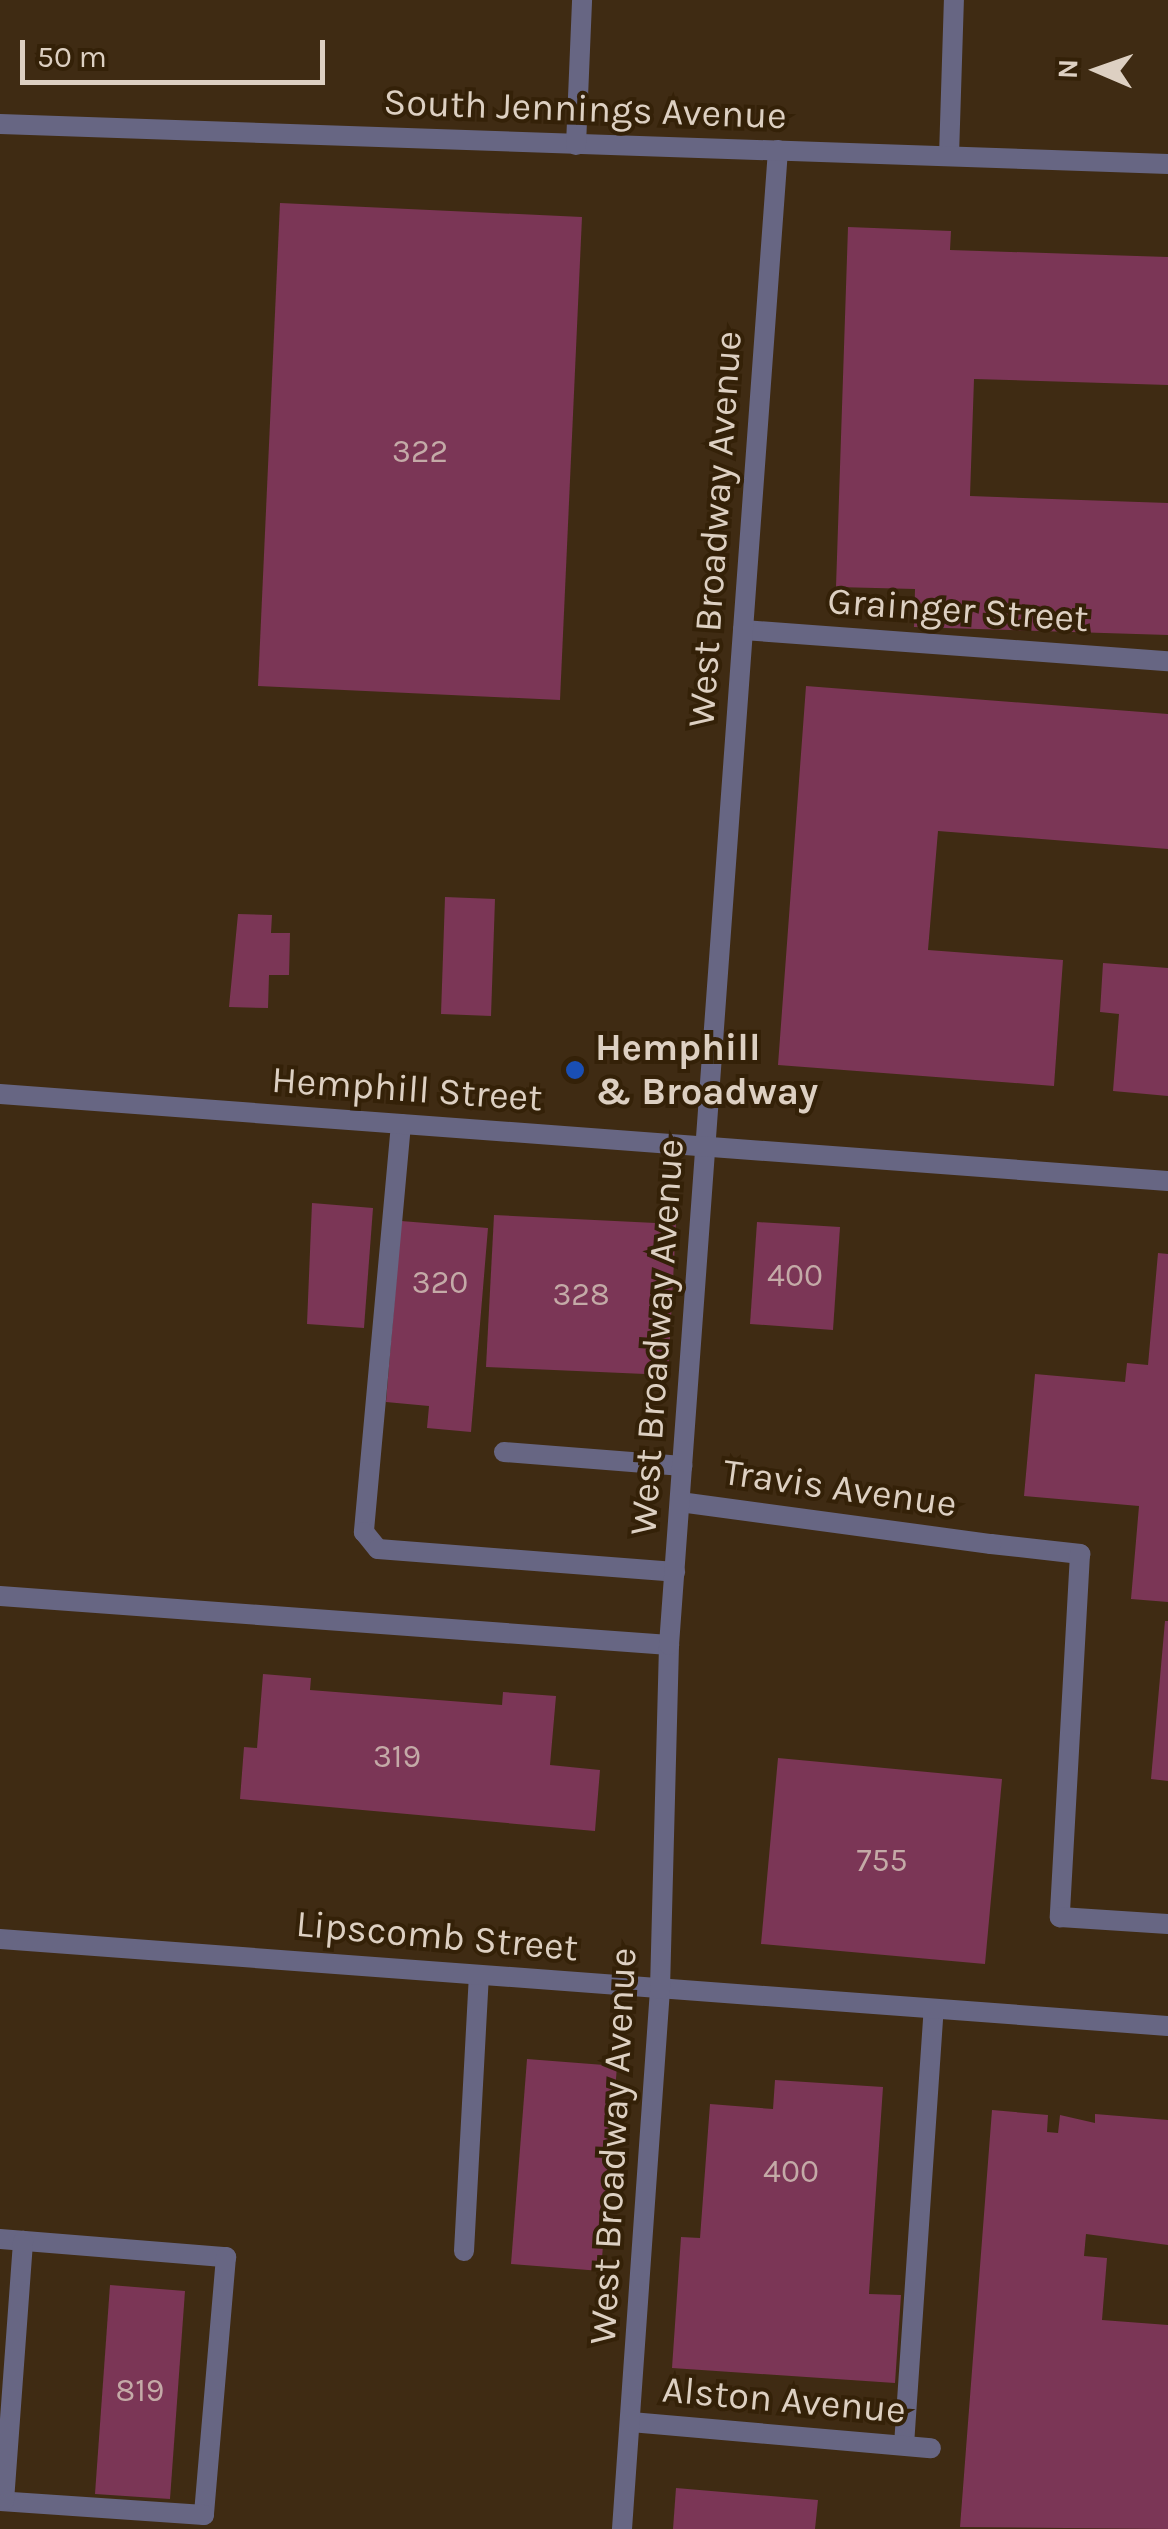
<!DOCTYPE html>
<style>
body{margin:0}
#map{position:relative;width:1168px;height:2529px;overflow:hidden;background:#3f2b13;font-family:Karla,sans-serif}
div>[style]{position:absolute}
[style*='--x']{left:calc(var(--x)*1px);top:calc(var(--y)*1px);width:calc(var(--w)*1px);rotate:calc(var(--a)*1deg)}
.building>*{inset:0;background:#7b3656}
.service>*{height:20px;margin:-10px;padding:0 10px;transform-origin:10px;border-radius:10px;background:#676683}
.minor>*{height:20px;margin:-10px;padding:0 10px;transform-origin:10px;border-radius:10px;background:#676683}
.tertiary>*{height:20px;margin:-10px;padding:0 10px;transform-origin:10px;border-radius:10px;background:#676683}
.dots>*{width:28px;height:28px;translate:-50% -50%;box-sizing:border-box;border:5px solid #342108;border-radius:50%}
span{translate:-50% -50%;white-space:nowrap;text-align:center;line-height:1.15;-webkit-text-stroke:8px #342108;paint-order:stroke}
.number-label{font-size:32px;color:#c4aaa7}
.number-label span{-webkit-text-stroke-width:0}
.street-label{font-size:38px;color:#ddd0c2}
.poi-label{font-size:38px;color:#ddd0c2;font-weight:700}
.left{translate:0 -50%;text-align:left}
.north{position:absolute;left:1048px;top:20px;width:100px;height:100px;-webkit-text-stroke:8px #342108;paint-order:stroke;rotate:272deg;font-size:28px;font-weight:700;line-height:40px;text-align:center;color:#ddd0c2}
.north::after{content:'';display:block;margin:auto;width:35px;height:45px;background:#ddd0c2;clip-path:polygon(50% 0,100% 100%,50% 72%,0 100%)}
.scale{position:absolute;left:20px;top:40px;width:305px;height:45px;box-sizing:border-box;border:5px solid #ddd0c2;border-top:0;padding-left:12px;font-size:30px;line-height:35px;white-space:nowrap;color:#ddd0c2;-webkit-text-stroke:8px #342108;paint-order:stroke}
</style>
<div id="map">
<div class="building">
<div style="clip-path:polygon(280px 203px,582px 217px,560px 700px,258px 686px)"></div>
<div style="clip-path:polygon(848px 227px,951px 231px,950px 250px,1168px 257px,1168px 385px,974px 379px,970px 496px,1168px 503px,1168px 635px,914px 627px,915px 589px,836px 587px)"></div>
<div style="clip-path:polygon(806px 686px,1168px 714px,1168px 849px,938px 831px,928px 950px,1063px 960px,1054px 1086px,778px 1065px)"></div>
<div style="clip-path:polygon(445px 897px,495px 899px,491px 1016px,441px 1014px)"></div>
<div style="clip-path:polygon(238px 914px,272px 915px,271px 933px,290px 933px,289px 975px,269px 975px,268px 1008px,229px 1007px)"></div>
<div style="clip-path:polygon(1103px 963px,1168px 968px,1168px 1096px,1113px 1091px,1119px 1014px,1100px 1012px)"></div>
<div style="clip-path:polygon(312px 1203px,373px 1208px,364px 1328px,307px 1324px)"></div>
<div style="clip-path:polygon(494px 1215px,676px 1224px,668px 1375px,486px 1367px)"></div>
<div style="clip-path:polygon(401px 1221px,488px 1228px,471px 1432px,427px 1428px,429px 1406px,386px 1402px)"></div>
<div style="clip-path:polygon(757px 1222px,840px 1227px,833px 1330px,750px 1324px)"></div>
<div style="clip-path:polygon(1158px 1253px,1168px 1254px,1168px 1602px,1131px 1599px,1139px 1506px,1024px 1496px,1035px 1374px,1125px 1382px,1127px 1363px,1148px 1365px)"></div>
<div style="clip-path:polygon(1165px 1621px,1168px 1621px,1168px 1781px,1151px 1779px)"></div>
<div style="clip-path:polygon(263px 1674px,311px 1678px,310px 1690px,502px 1705px,503px 1692px,556px 1696px,550px 1765px,600px 1770px,595px 1831px,240px 1799px,244px 1747px,257px 1748px)"></div>
<div style="clip-path:polygon(778px 1758px,1002px 1779px,985px 1964px,761px 1944px)"></div>
<div style="clip-path:polygon(527px 2059px,617px 2066px,601px 2271px,511px 2264px)"></div>
<div style="clip-path:polygon(775px 2080px,883px 2087px,869px 2294px,901px 2295px,895px 2383px,672px 2368px,681px 2237px,700px 2238px,710px 2104px,773px 2109px)"></div>
<div style="clip-path:polygon(992px 2110px,1048px 2115px,1047px 2132px,1058px 2133px,1060px 2115px,1095px 2123px,1095px 2114px,1168px 2120px,1168px 2245px,1086px 2234px,1084px 2256px,1107px 2258px,1102px 2320px,1168px 2325px,1168px 2529px,960px 2527px)"></div>
<div style="clip-path:polygon(110px 2285px,185px 2291px,170px 2499px,95px 2494px)"></div>
<div style="clip-path:polygon(676px 2488px,818px 2500px,815px 2529px,673px 2529px)"></div>
</div>
<div class="service">
<div style="--x:949;--y:156;--w:156;--a:-88.2"></div>
<div style="--x:401;--y:1124;--w:410;--a:95.2"></div>
<div style="--x:364;--y:1532;--w:22;--a:51"></div>
<div style="--x:378;--y:1549;--w:298;--a:4.4"></div>
<div style="--x:504;--y:1452;--w:179;--a:4.5"></div>
<div style="--x:991;--y:1544;--w:90;--a:6.4"></div>
<div style="--x:1080;--y:1554;--w:364;--a:93.2"></div>
<div style="--x:1060;--y:1917;--w:108;--a:3.7"></div>
<div style="--x:0;--y:1596;--w:671;--a:4.19"></div>
<div style="--x:0;--y:2239;--w:227;--a:4.6"></div>
<div style="--x:226;--y:2257;--w:259;--a:94.9"></div>
<div style="--x:204;--y:2515;--w:204;--a:-176.1"></div>
<div style="--x:464;--y:2251;--w:276;--a:-86.9"></div>
<div style="--x:904;--y:2445;--w:437;--a:-86.1"></div>
<div style="--x:4;--y:2501;--w:261;--a:-85.8"></div>
</div>
<div class="minor">
<div style="--x:743;--y:630;--w:426;--a:4.2"></div>
<div style="--x:680;--y:1502;--w:314;--a:7.7"></div>
<div style="--x:0;--y:1939;--w:1171;--a:4.26"></div>
<div style="--x:631;--y:2422;--w:301;--a:5"></div>
<div style="--x:622;--y:2529;--w:541;--a:-85.97"></div>
<div style="--x:660;--y:1989;--w:344;--a:-88.5"></div>
<div style="--x:669;--y:1645;--w:1499;--a:-85.83"></div>
</div>
<div class="tertiary">
<div style="--x:0;--y:124;--w:1169;--a:1.96"></div>
<div style="--x:576;--y:145;--w:145;--a:-87.6"></div>
<div style="--x:0;--y:1094;--w:1171;--a:4.26"></div>
</div>
<div class="dots">
<div style="left:575px;top:1070px;background:#1a4fb4"></div>
</div>
<div class="number-label">
<span style="left:420px;top:452px">322</span>
<span style="left:795px;top:1276px">400</span>
<span style="left:440px;top:1283px">320</span>
<span style="left:581px;top:1295px">328</span>
<span style="left:397px;top:1757px">319</span>
<span style="left:882px;top:1861px">755</span>
<span style="left:791px;top:2172px">400</span>
<span style="left:140px;top:2391px">819</span>
</div>
<div class="street-label">
<span style="left:585px;top:109px;rotate:2deg">South Jennings Avenue</span>
<span style="left:715px;top:529px;rotate:-86deg">West Broadway Avenue</span>
<span style="left:958px;top:610px;rotate:4deg">Grainger Street</span>
<span style="left:407px;top:1089px;rotate:4deg">Hemphill Street</span>
<span style="left:657px;top:1337px;rotate:-86deg">West Broadway Avenue</span>
<span style="left:840px;top:1488px;rotate:8deg">Travis Avenue</span>
<span style="left:437px;top:1936px;rotate:5deg">Lipscomb Street</span>
<span style="left:613px;top:2146px;rotate:-87deg">West Broadway Avenue</span>
<span style="left:784px;top:2400px;rotate:5deg">Alston Avenue</span>
</div>
<div class="poi-label">
<span class="left" style="left:595px;top:1070px">Hemphill<br>&amp; Broadway</span>
</div>
<div class="north">N</div>
<div class="scale">50 m</div>
</div>
